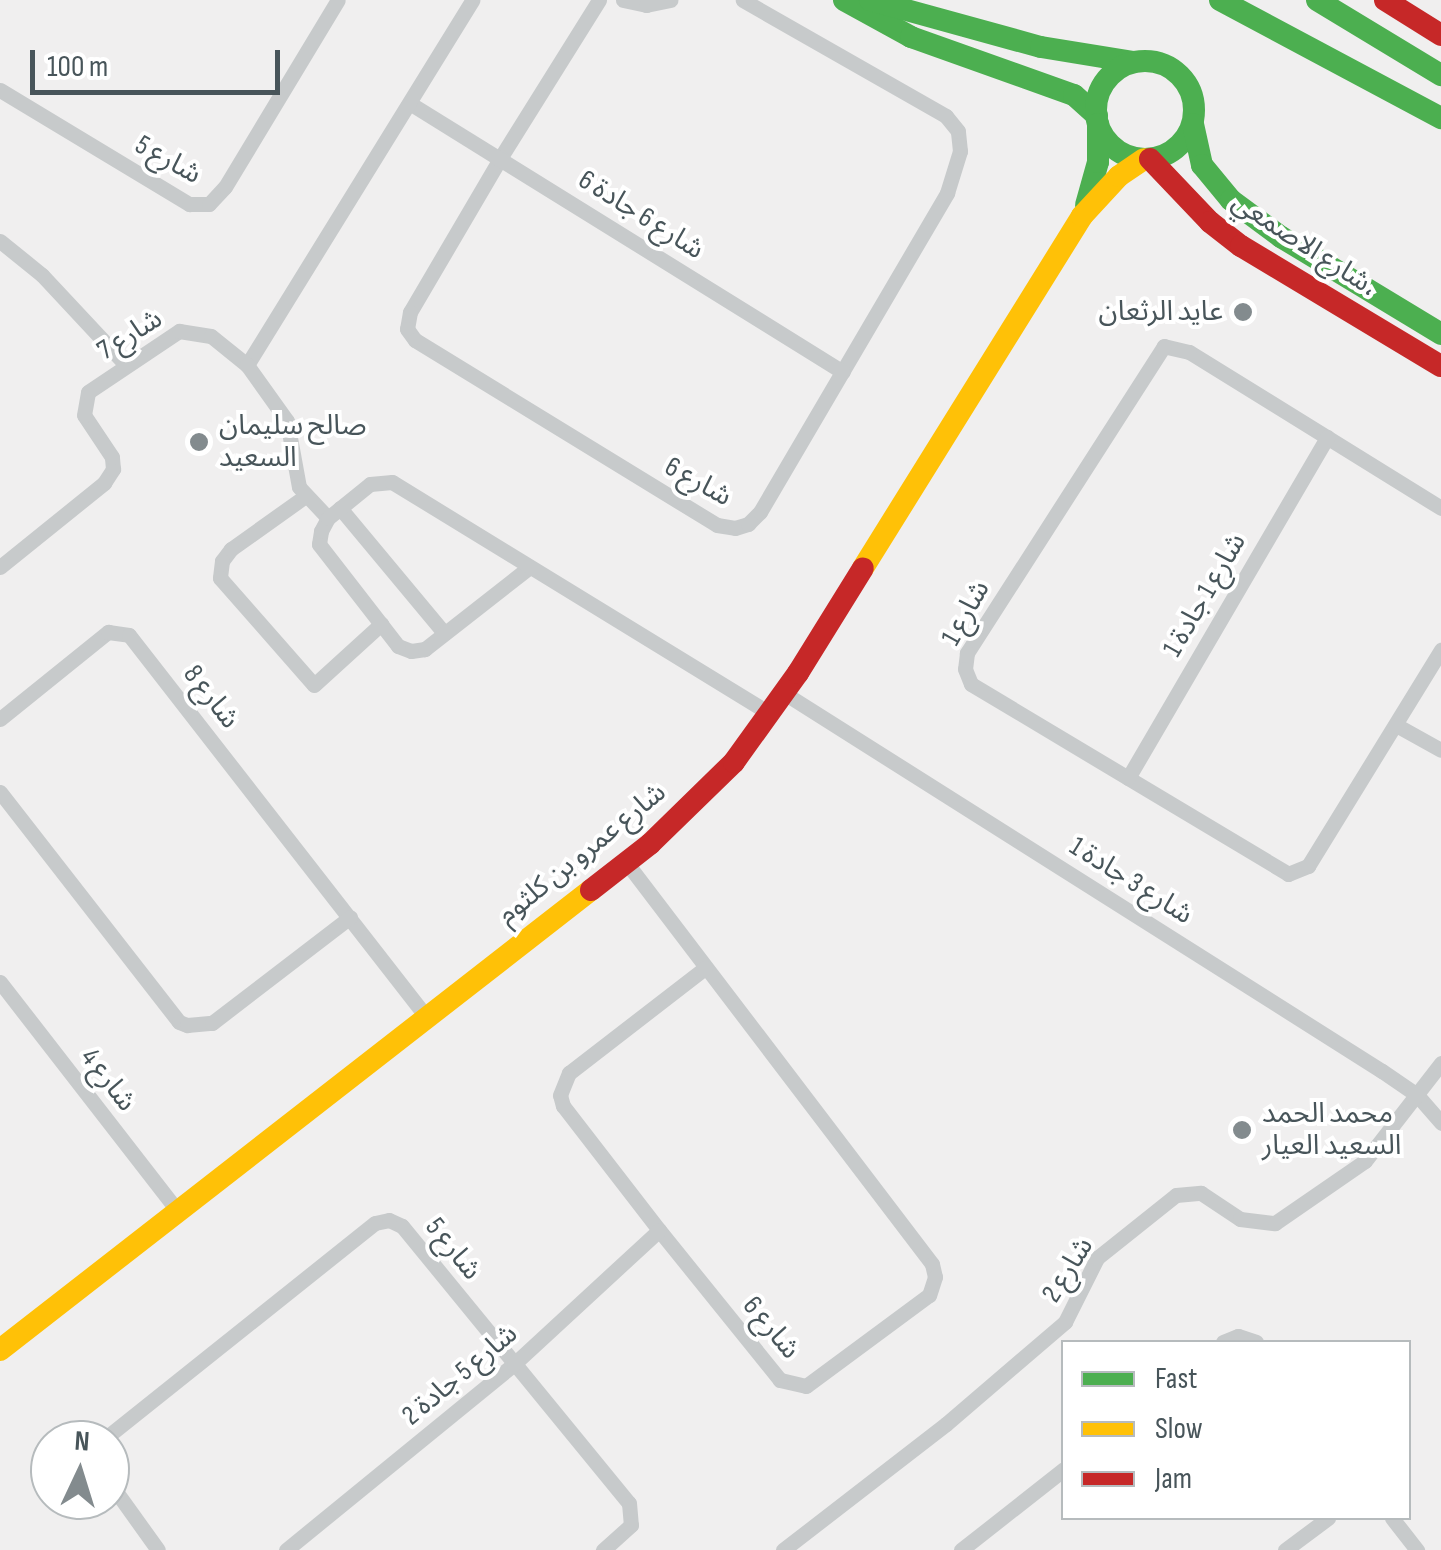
<!DOCTYPE html>
<meta charset="utf-8">
<style>
body{margin:0}
#map{position:relative;width:1441px;height:1550px;overflow:hidden;background:#f0efef;font-family:"Sofia Sans Condensed","Noto Sans Arabic",sans-serif}
div>[style]{position:absolute}
[style*='--x']{left:calc(var(--x)*1px);top:calc(var(--y)*1px);width:calc(var(--w)*1px);rotate:calc(var(--a)*1deg)}
.street>*{height:15px;margin:-7.5px;padding:0 7.5px;transform-origin:7.5px;border-radius:7.5px;background:#c7cacb}
.fast>*{height:22px;margin:-11px;padding:0 11px;transform-origin:11px;border-radius:11px;background:#4caf50}
.fast>.ring{margin:-11px;padding:0;box-sizing:content-box;background:none;border:22px solid #4caf50;border-radius:50%}
.slow>*{height:22px;margin:-11px;padding:0 11px;transform-origin:11px;border-radius:11px;background:#ffc107}
.jam>*{height:22px;margin:-11px;padding:0 11px;transform-origin:11px;border-radius:11px;background:#c62828}
.dots>*{width:28px;height:28px;translate:-50% -50%;box-sizing:border-box;border:5px solid #fff;border-radius:50%}
span{translate:-50% -50%;white-space:nowrap;text-align:center;line-height:1.15;-webkit-text-stroke:8px #fff;paint-order:stroke}
.street-label{font-size:28px;color:#48555a}
.poi-label{font-size:28px;color:#48555a}
.right{translate:-100% -50%;text-align:right}
.left{translate:0 -50%;text-align:left}
.legend{position:absolute;left:1061px;top:1340px;width:350px;height:180px;box-sizing:border-box;background:#fff;border:2px solid #b6bbbd;margin:0;padding:12px 18px;list-style:none;font-size:30px;color:#48555a}
.legend li{display:flex;align-items:center;gap:20px;height:50px}
.legend b{width:50px;border:2px solid #b6bbbd}
.north{position:absolute;left:30px;top:1420px;width:100px;height:100px;box-sizing:border-box;background:#fff;border:2px solid #b6bbbd;border-radius:50%;rotate:4deg;font-size:28px;font-weight:700;line-height:40px;text-align:center;color:#48555a}
.north::after{content:'';display:block;margin:auto;width:35px;height:45px;background:#838b8e;clip-path:polygon(50% 0,100% 100%,50% 72%,0 100%)}
.scale{position:absolute;left:30px;top:50px;width:250px;height:45px;box-sizing:border-box;border:5px solid #48555a;border-top:0;padding-left:12px;font-size:30px;line-height:35px;white-space:nowrap;color:#48555a;-webkit-text-stroke:8px #fff;paint-order:stroke}
</style>
<div id="map">
<div class="street">
<div style="--x:599;--y:0;--w:185;--a:122"></div>
<div style="--x:501;--y:157;--w:180;--a:120.4"></div>
<div style="--x:410;--y:312;--w:17;--a:100"></div>
<div style="--x:407;--y:329;--w:14;--a:54"></div>
<div style="--x:415;--y:340;--w:354;--a:31.5"></div>
<div style="--x:717;--y:525;--w:18;--a:9"></div>
<div style="--x:735;--y:528;--w:14;--a:-17"></div>
<div style="--x:748;--y:524;--w:17;--a:-45"></div>
<div style="--x:760;--y:512;--w:370;--a:-59.6"></div>
<div style="--x:947;--y:193;--w:44;--a:-72.8"></div>
<div style="--x:960;--y:151;--w:20;--a:-96"></div>
<div style="--x:958;--y:131;--w:19;--a:-129"></div>
<div style="--x:946;--y:116;--w:234;--a:-150.3"></div>
<div style="--x:623;--y:0;--w:24;--a:12"></div>
<div style="--x:646;--y:5;--w:25;--a:-12"></div>
<div style="--x:0;--y:90;--w:221;--a:31.1"></div>
<div style="--x:189;--y:204;--w:20;--a:0"></div>
<div style="--x:209;--y:204;--w:23;--a:-47"></div>
<div style="--x:225;--y:187;--w:218;--a:-58.9"></div>
<div style="--x:411;--y:104;--w:508;--a:31.81"></div>
<div style="--x:0;--y:241;--w:54;--a:39"></div>
<div style="--x:42;--y:275;--w:122;--a:47"></div>
<div style="--x:247;--y:365;--w:429;--a:-58.3"></div>
<div style="--x:304;--y:497;--w:90;--a:144.5"></div>
<div style="--x:231;--y:549;--w:15;--a:127"></div>
<div style="--x:222;--y:561;--w:17;--a:97"></div>
<div style="--x:220;--y:578;--w:142;--a:48.7"></div>
<div style="--x:314;--y:685;--w:91;--a:-42.3"></div>
<div style="--x:340;--y:508;--w:163;--a:50.2"></div>
<div style="--x:1441;--y:508;--w:296;--a:-148.2"></div>
<div style="--x:1189;--y:352;--w:26;--a:-167"></div>
<div style="--x:1164;--y:346;--w:365;--a:122.7"></div>
<div style="--x:967;--y:653;--w:16;--a:97"></div>
<div style="--x:965;--y:669;--w:16;--a:68"></div>
<div style="--x:971;--y:684;--w:370;--a:30.9"></div>
<div style="--x:1288;--y:874;--w:22;--a:-22"></div>
<div style="--x:1308;--y:866;--w:254;--a:-58.4"></div>
<div style="--x:0;--y:567;--w:134;--a:-38.9"></div>
<div style="--x:104;--y:483;--w:17;--a:-57"></div>
<div style="--x:113;--y:469;--w:12;--a:-95"></div>
<div style="--x:112;--y:457;--w:50;--a:-123.7"></div>
<div style="--x:84;--y:415;--w:23;--a:-80"></div>
<div style="--x:88;--y:392;--w:110;--a:-33.8"></div>
<div style="--x:179;--y:331;--w:32;--a:9"></div>
<div style="--x:211;--y:336;--w:46;--a:38.9"></div>
<div style="--x:247;--y:365;--w:69;--a:54.5"></div>
<div style="--x:287;--y:421;--w:67;--a:79.7"></div>
<div style="--x:299;--y:487;--w:42;--a:46.9"></div>
<div style="--x:527;--y:569;--w:130;--a:141.9"></div>
<div style="--x:425;--y:649;--w:14;--a:172"></div>
<div style="--x:411;--y:651;--w:14;--a:-159"></div>
<div style="--x:398;--y:646;--w:129;--a:-127.8"></div>
<div style="--x:319;--y:544;--w:13;--a:-81"></div>
<div style="--x:321;--y:531;--w:15;--a:-62"></div>
<div style="--x:328;--y:518;--w:54;--a:-39"></div>
<div style="--x:370;--y:484;--w:22;--a:-5"></div>
<div style="--x:392;--y:482;--w:442;--a:31.5"></div>
<div style="--x:784;--y:693;--w:707;--a:32.3"></div>
<div style="--x:1382;--y:1071;--w:42;--a:34.4"></div>
<div style="--x:1417;--y:1095;--w:37;--a:49"></div>
<div style="--x:0;--y:719;--w:139;--a:-38.9"></div>
<div style="--x:108;--y:632;--w:21;--a:8"></div>
<div style="--x:129;--y:635;--w:484;--a:52.1"></div>
<div style="--x:1396;--y:725;--w:51;--a:29.1"></div>
<div style="--x:1128;--y:778;--w:395;--a:-59.7"></div>
<div style="--x:0;--y:792;--w:291;--a:52.1"></div>
<div style="--x:179;--y:1022;--w:9;--a:21"></div>
<div style="--x:187;--y:1025;--w:25;--a:-5"></div>
<div style="--x:212;--y:1023;--w:174;--a:-37.5"></div>
<div style="--x:626;--y:862;--w:505;--a:52.72"></div>
<div style="--x:932;--y:1264;--w:13;--a:77"></div>
<div style="--x:935;--y:1277;--w:19;--a:108"></div>
<div style="--x:929;--y:1295;--w:153;--a:143.5"></div>
<div style="--x:806;--y:1386;--w:27;--a:-167"></div>
<div style="--x:780;--y:1380;--w:193;--a:-128.9"></div>
<div style="--x:659;--y:1230;--w:157;--a:-127.7"></div>
<div style="--x:563;--y:1106;--w:11;--a:-105"></div>
<div style="--x:560;--y:1095;--w:24;--a:-68"></div>
<div style="--x:569;--y:1073;--w:172;--a:-37.7"></div>
<div style="--x:0;--y:982;--w:287;--a:52.2"></div>
<div style="--x:1223;--y:1342;--w:16;--a:-22"></div>
<div style="--x:1238;--y:1336;--w:19;--a:18"></div>
<div style="--x:103;--y:1440;--w:348;--a:-38.6"></div>
<div style="--x:375;--y:1223;--w:14;--a:-12"></div>
<div style="--x:389;--y:1220;--w:14;--a:25"></div>
<div style="--x:402;--y:1226;--w:358;--a:50.7"></div>
<div style="--x:629;--y:1503;--w:22;--a:85"></div>
<div style="--x:631;--y:1525;--w:38;--a:138"></div>
<div style="--x:110;--y:1483;--w:82;--a:54.4"></div>
<div style="--x:1392;--y:1518;--w:41;--a:52"></div>
<div style="--x:286;--y:1550;--w:294;--a:-39.2"></div>
<div style="--x:514;--y:1364;--w:197;--a:-42.7"></div>
<div style="--x:783;--y:1550;--w:206;--a:-37.7"></div>
<div style="--x:946;--y:1424;--w:157;--a:-40.6"></div>
<div style="--x:1065;--y:1322;--w:72;--a:-63.4"></div>
<div style="--x:1097;--y:1258;--w:101;--a:-38.6"></div>
<div style="--x:1176;--y:1195;--w:25;--a:-5"></div>
<div style="--x:1201;--y:1193;--w:47;--a:33.7"></div>
<div style="--x:1240;--y:1219;--w:35;--a:7"></div>
<div style="--x:1275;--y:1223;--w:109;--a:-34.6"></div>
<div style="--x:1365;--y:1161;--w:124;--a:-52.2"></div>
<div style="--x:961;--y:1550;--w:131;--a:-38.2"></div>
<div style="--x:1285;--y:1550;--w:54;--a:-36.7"></div>
</div>
<div class="fast">
<div style="--x:844;--y:0;--w:77;--a:28.9"></div>
<div style="--x:911;--y:37;--w:173;--a:19.6"></div>
<div style="--x:1074;--y:95;--w:31;--a:42"></div>
<div style="--x:870;--y:0;--w:177;--a:15.4"></div>
<div style="--x:1041;--y:47;--w:94;--a:9.2"></div>
<div style="--x:1220;--y:0;--w:251;--a:28.1"></div>
<div style="--x:1317;--y:0;--w:145;--a:31.2"></div>
<div class="ring" style="left:1096px;top:61px;width:76px;height:76px"></div>
<div style="--x:1193;--y:124;--w:42;--a:77.6"></div>
<div style="--x:1202;--y:165;--w:45;--a:50.4"></div>
<div style="--x:1231;--y:200;--w:62;--a:36.5"></div>
<div style="--x:1281;--y:237;--w:187;--a:31.2"></div>
<div style="--x:1086;--y:205;--w:45;--a:-74.4"></div>
<div style="--x:1098;--y:162;--w:38;--a:-90"></div>
</div>
<div class="slow">
<div style="--x:863;--y:568;--w:415;--a:-58.1"></div>
<div style="--x:1082;--y:216;--w:54;--a:-47.2"></div>
<div style="--x:1119;--y:176;--w:30;--a:-34"></div>
<div style="--x:0;--y:1350;--w:749;--a:-37.9"></div>
</div>
<div class="jam">
<div style="--x:1385;--y:0;--w:66;--a:32"></div>
<div style="--x:1150;--y:159;--w:87;--a:46.4"></div>
<div style="--x:1210;--y:222;--w:39;--a:38"></div>
<div style="--x:1241;--y:246;--w:233;--a:31"></div>
<div style="--x:591;--y:890;--w:75;--a:-37.9"></div>
<div style="--x:650;--y:844;--w:117;--a:-44.3"></div>
<div style="--x:734;--y:762;--w:110;--a:-54.3"></div>
<div style="--x:798;--y:673;--w:123;--a:-58.2"></div>
</div>
<div class="dots">
<div style="left:1243px;top:312px;background:#838b8e"></div>
<div style="left:199px;top:442px;background:#838b8e"></div>
<div style="left:1242px;top:1130px;background:#838b8e"></div>
</div>
<div class="street-label">
<span style="left:168px;top:160px;rotate:29deg">شارع 5</span>
<span style="left:641px;top:215px;rotate:32deg">شارع 6 جادة 6</span>
<span style="left:1305px;top:245px;rotate:33deg">شارع الاصمعي،</span>
<span style="left:130px;top:335px;rotate:-32deg">شارع 7</span>
<span style="left:698px;top:482px;rotate:29deg">شارع 6</span>
<span style="left:1205px;top:595px;rotate:-60deg">شارع 1 جادة 1</span>
<span style="left:966px;top:613px;rotate:-61deg">شارع 1</span>
<span style="left:211px;top:697px;rotate:52deg">شارع 8</span>
<span style="left:582px;top:854px;rotate:-39deg">شارع عمرو بن كلثوم</span>
<span style="left:1131px;top:881px;rotate:32deg">شارع 3 جادة 1</span>
<span style="left:108px;top:1080px;rotate:52deg">شارع 4</span>
<span style="left:453px;top:1249px;rotate:51deg">شارع 5</span>
<span style="left:1068px;top:1270px;rotate:-58deg">شارع 2</span>
<span style="left:771px;top:1328px;rotate:50deg">شارع 6</span>
<span style="left:460px;top:1375px;rotate:-40deg">شارع 5 جادة 2</span>
</div>
<div class="poi-label">
<span class="right" style="left:1223px;top:312px">عايد الرثعان</span>
<span class="left" style="left:219px;top:442px">صالح سليمان<br>السعيد</span>
<span class="left" style="left:1262px;top:1130px">محمد الحمد<br>السعيد العيار</span>
</div>
<ul class="legend">
<li><b style="height:12px;background:#4caf50"></b>Fast</li>
<li><b style="height:12px;background:#ffc107"></b>Slow</li>
<li><b style="height:12px;background:#c62828"></b>Jam</li>
</ul>
<div class="north">N</div>
<div class="scale">100 m</div>
</div>
